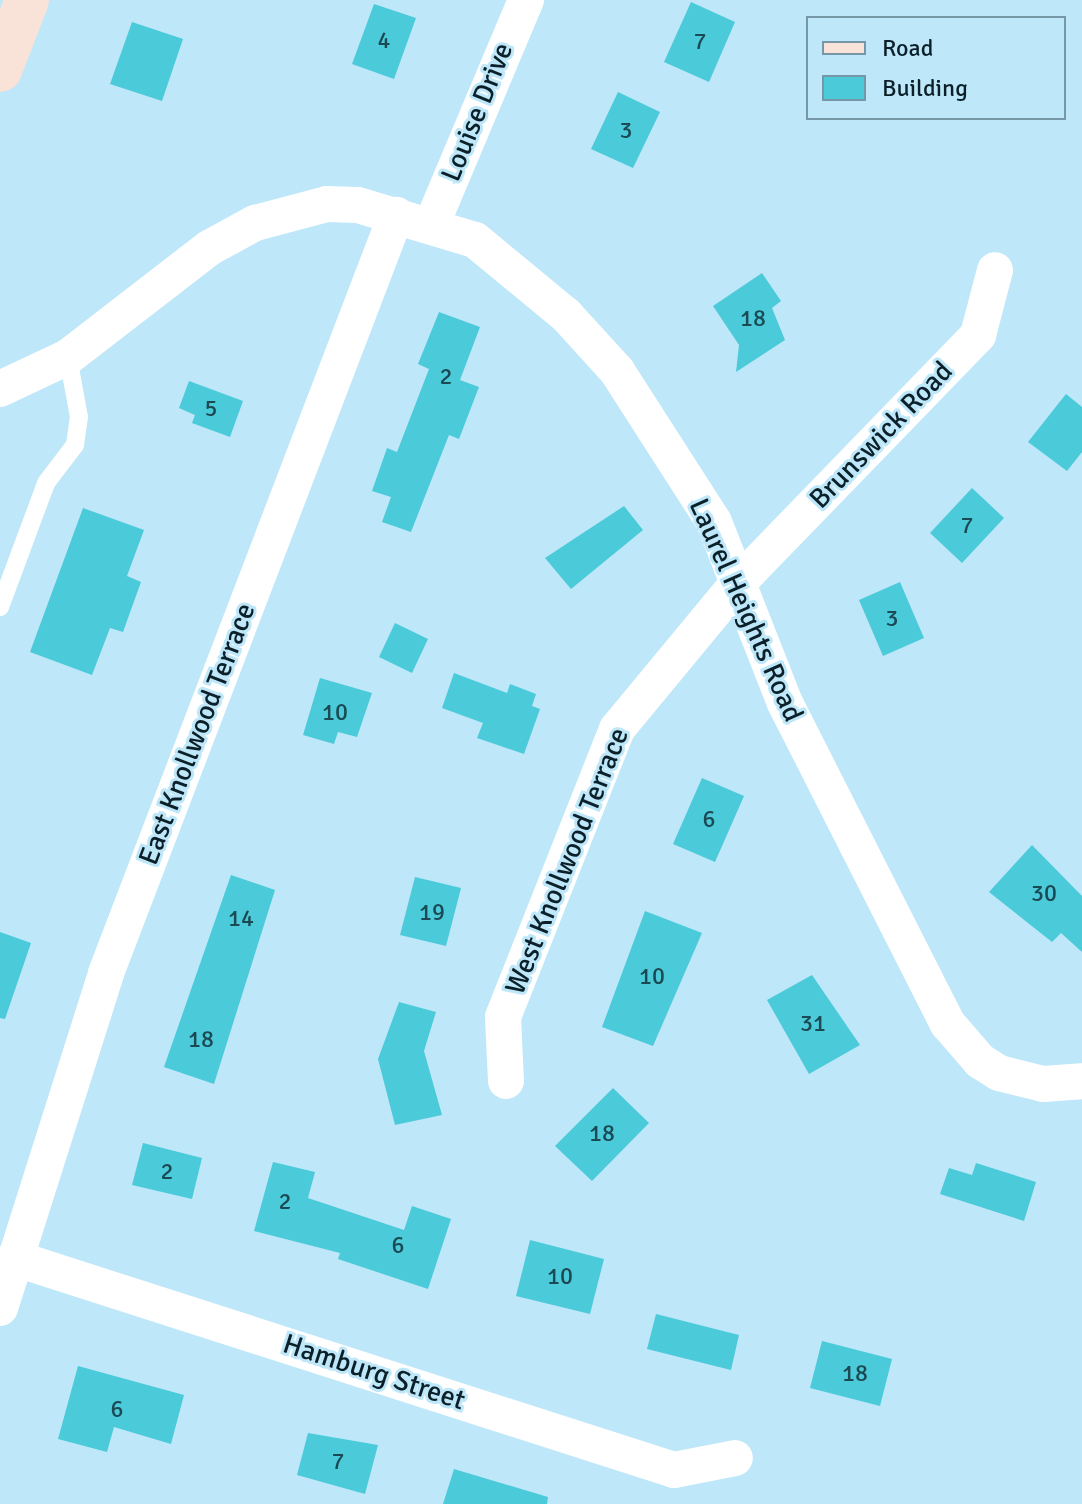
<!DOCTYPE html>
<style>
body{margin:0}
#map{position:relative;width:1082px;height:1504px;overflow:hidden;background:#bee7f9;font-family:Signika,sans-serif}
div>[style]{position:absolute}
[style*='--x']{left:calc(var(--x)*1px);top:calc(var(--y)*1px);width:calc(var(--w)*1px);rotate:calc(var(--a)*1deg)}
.building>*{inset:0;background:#4bcad9}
.service>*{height:18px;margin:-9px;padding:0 9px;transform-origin:9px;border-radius:9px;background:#fff}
.minor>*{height:36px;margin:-18px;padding:0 18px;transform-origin:18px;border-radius:18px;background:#fff}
.secondary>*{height:44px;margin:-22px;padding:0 22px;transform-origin:22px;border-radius:22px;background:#f9e2d8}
span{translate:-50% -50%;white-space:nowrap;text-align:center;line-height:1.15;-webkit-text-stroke:6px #bee7f9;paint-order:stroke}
.number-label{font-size:24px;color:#1b4a54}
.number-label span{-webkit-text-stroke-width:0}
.street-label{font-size:28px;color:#0b2028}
.legend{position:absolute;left:806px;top:16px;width:260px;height:104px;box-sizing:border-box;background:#bee7f9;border:2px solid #7697a5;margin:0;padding:10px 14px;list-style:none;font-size:24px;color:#0b2028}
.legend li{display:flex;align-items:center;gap:16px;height:40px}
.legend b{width:40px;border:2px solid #7697a5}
</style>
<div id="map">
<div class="building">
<div style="clip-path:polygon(691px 2px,735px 22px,709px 82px,664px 62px)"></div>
<div style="clip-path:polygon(374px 4px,416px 18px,394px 79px,352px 64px)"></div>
<div style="clip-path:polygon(132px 22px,183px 39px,162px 101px,110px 84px)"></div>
<div style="clip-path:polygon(618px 92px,660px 112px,633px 168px,591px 149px)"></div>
<div style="clip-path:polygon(762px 273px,781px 301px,772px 308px,785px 340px,736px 372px,739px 345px,713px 306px)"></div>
<div style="clip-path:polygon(439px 312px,480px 327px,460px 380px,479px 387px,459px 439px,449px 435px,411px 532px,382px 522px,391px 497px,372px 491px,387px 448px,397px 452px,429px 369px,418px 364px)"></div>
<div style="clip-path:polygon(189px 381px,243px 401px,230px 437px,192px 423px,195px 415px,179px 408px)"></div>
<div style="clip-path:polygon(1066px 394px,1082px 407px,1082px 452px,1067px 471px,1028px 442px)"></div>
<div style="clip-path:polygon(972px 488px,1004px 518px,962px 563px,930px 533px)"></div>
<div style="clip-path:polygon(624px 506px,643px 530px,571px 589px,545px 558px)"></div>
<div style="clip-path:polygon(83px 508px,144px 530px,127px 576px,141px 582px,123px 632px,110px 628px,92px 675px,30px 652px)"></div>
<div style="clip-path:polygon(900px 582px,924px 638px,883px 656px,859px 600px)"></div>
<div style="clip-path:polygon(395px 623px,428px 639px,412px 673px,379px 657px)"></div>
<div style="clip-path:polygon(454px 673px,507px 693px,510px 684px,536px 694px,532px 706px,540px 709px,524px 754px,477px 738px,483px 723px,442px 708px)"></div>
<div style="clip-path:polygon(320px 678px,372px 693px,357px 737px,338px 732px,334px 744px,303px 735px)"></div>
<div style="clip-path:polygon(702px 778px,744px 796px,715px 862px,673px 844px)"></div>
<div style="clip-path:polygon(1032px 845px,1082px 896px,1082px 952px,1061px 933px,1052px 942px,989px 892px)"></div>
<div style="clip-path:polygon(231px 875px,275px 890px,214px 1084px,164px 1067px)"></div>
<div style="clip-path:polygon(415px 877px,461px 888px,446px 946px,400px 935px)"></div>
<div style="clip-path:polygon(645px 911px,702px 933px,653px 1046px,602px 1027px)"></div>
<div style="clip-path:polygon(0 932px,31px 943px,5px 1019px,0 1018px)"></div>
<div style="clip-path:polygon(812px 975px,860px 1045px,809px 1074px,767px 1000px)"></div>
<div style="clip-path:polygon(399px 1002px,436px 1012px,424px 1051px,442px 1115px,395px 1125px,378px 1059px)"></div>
<div style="clip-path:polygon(613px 1088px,649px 1123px,592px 1181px,555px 1146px)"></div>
<div style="clip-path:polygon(143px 1143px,202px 1158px,192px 1199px,132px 1185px)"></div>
<div style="clip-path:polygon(273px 1162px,315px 1172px,308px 1198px,404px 1230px,412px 1206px,451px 1219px,428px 1289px,338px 1259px,340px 1253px,254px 1231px)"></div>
<div style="clip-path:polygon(976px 1163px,1036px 1182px,1024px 1221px,940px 1194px,949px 1168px,972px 1175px)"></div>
<div style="clip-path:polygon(530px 1240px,604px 1259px,590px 1314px,516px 1296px)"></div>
<div style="clip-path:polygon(656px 1314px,739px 1335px,731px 1370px,647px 1349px)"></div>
<div style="clip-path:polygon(822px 1341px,892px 1359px,880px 1406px,810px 1388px)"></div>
<div style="clip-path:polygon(78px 1366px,184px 1395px,171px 1444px,114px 1427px,107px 1452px,58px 1439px)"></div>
<div style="clip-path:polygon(308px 1433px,378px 1445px,365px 1494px,297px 1475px)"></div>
<div style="clip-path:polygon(454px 1469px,548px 1497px,547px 1504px,443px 1504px)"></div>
</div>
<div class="service">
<div style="--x:0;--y:607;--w:132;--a:-69.6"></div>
<div style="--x:46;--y:483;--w:48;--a:-52.7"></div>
<div style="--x:75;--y:445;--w:28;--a:-82"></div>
<div style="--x:79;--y:417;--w:61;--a:-100.4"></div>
</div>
<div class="minor">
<div style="--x:431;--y:226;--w:245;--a:-67.2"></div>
<div style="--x:0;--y:389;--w:75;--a:-25.2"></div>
<div style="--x:68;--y:357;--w:178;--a:-37.7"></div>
<div style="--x:209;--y:248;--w:52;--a:-28.5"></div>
<div style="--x:255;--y:223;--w:74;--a:-14.8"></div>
<div style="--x:327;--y:204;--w:31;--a:2"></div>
<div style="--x:358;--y:205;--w:122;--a:16.7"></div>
<div style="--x:475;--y:240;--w:118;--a:39.5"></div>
<div style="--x:566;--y:315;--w:76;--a:47.7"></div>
<div style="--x:617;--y:371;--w:179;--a:57.3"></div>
<div style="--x:714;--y:522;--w:194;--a:68.6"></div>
<div style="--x:785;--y:703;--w:360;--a:63.1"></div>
<div style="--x:948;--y:1024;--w:49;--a:49.1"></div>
<div style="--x:980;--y:1061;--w:22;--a:32"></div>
<div style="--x:999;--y:1073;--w:45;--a:14"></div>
<div style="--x:1043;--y:1084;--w:39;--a:-4"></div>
<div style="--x:506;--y:1081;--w:64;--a:-92.7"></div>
<div style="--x:503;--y:1017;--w:310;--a:-68.4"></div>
<div style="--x:617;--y:729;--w:188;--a:-50.4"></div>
<div style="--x:737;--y:584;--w:347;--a:-45.9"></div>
<div style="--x:978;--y:335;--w:67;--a:-75.3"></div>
<div style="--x:14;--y:1258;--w:693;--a:17.81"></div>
<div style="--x:674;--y:1470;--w:62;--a:-11.1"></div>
<div style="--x:0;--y:1308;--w:351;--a:-72.4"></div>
<div style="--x:106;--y:973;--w:812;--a:-69.06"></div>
</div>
<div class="secondary">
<div style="--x:0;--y:70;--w:75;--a:-68.9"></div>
</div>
<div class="number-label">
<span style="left:384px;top:41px">4</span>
<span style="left:700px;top:42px">7</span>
<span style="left:626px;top:131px">3</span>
<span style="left:753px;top:319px">18</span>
<span style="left:446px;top:377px">2</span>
<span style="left:211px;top:409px">5</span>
<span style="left:967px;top:526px">7</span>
<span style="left:892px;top:619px">3</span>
<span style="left:335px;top:713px">10</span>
<span style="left:709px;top:820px">6</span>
<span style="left:1044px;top:894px">30</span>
<span style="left:432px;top:913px">19</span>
<span style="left:241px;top:919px">14</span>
<span style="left:652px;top:977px">10</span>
<span style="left:813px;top:1024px">31</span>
<span style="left:201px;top:1040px">18</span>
<span style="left:602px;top:1134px">18</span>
<span style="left:167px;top:1172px">2</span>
<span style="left:285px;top:1202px">2</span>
<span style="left:398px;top:1246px">6</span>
<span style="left:560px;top:1277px">10</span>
<span style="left:855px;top:1374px">18</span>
<span style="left:117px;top:1410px">6</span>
<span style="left:338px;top:1462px">7</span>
</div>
<div class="street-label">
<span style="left:477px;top:112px;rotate:-68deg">Louise Drive</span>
<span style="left:881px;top:435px;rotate:-46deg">Brunswick Road</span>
<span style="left:746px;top:610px;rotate:66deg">Laurel Heights Road</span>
<span style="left:197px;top:734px;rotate:-69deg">East Knollwood Terrace</span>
<span style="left:567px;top:861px;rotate:-68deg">West Knollwood Terrace</span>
<span style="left:374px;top:1372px;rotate:18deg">Hamburg Street</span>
</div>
<ul class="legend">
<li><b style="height:10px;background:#f9e2d8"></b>Road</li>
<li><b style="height:22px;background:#4bcad9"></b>Building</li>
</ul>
</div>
